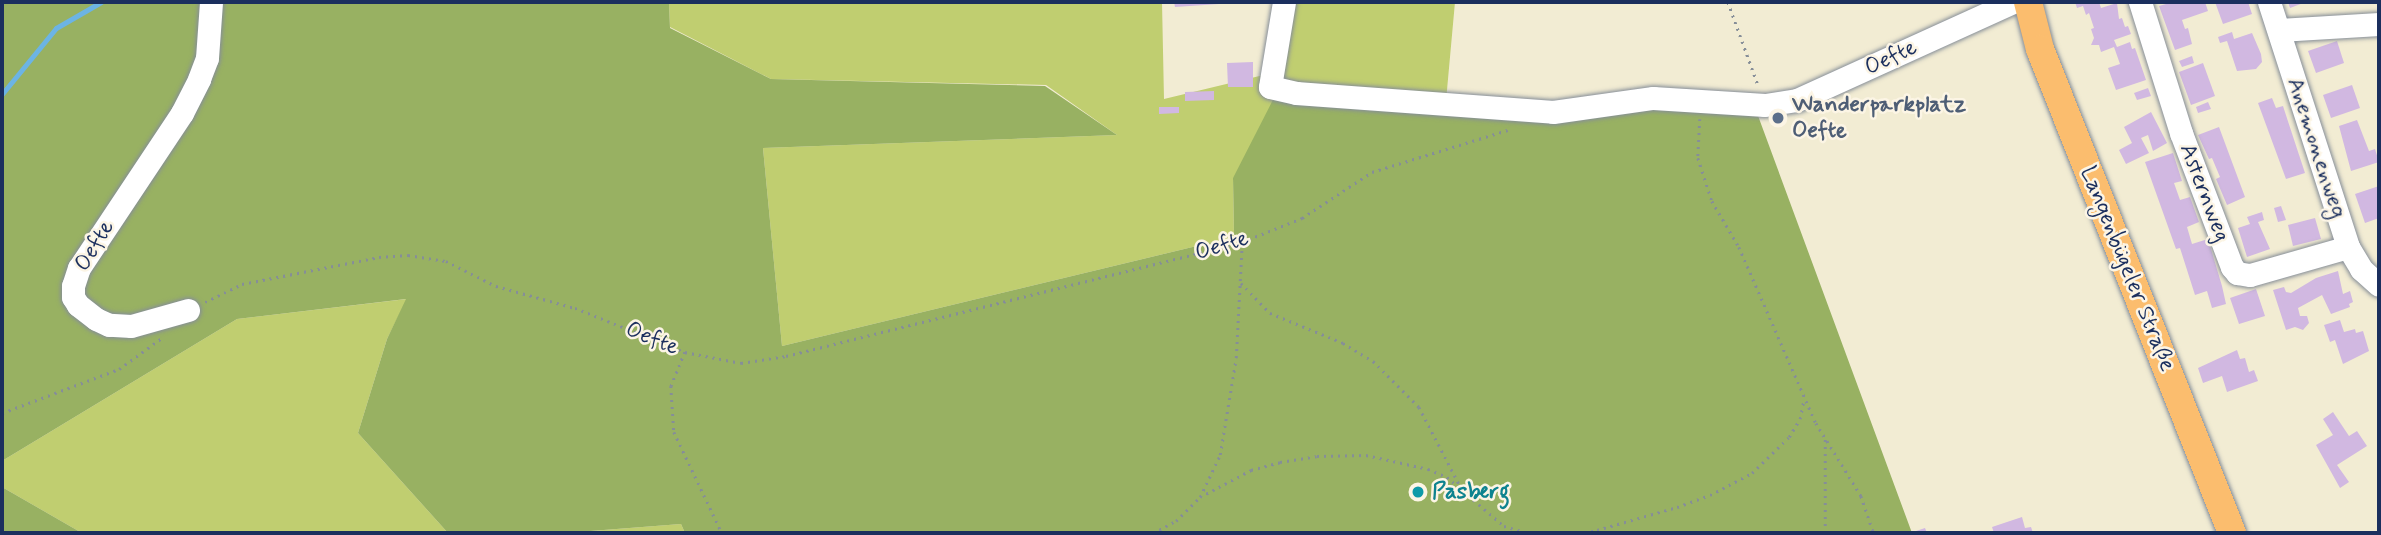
<!DOCTYPE html>
<meta charset="utf-8">
<style>
body{margin:0}
#map{position:relative;width:2381px;height:535px;overflow:hidden;background:#f2ecd3;font-family:Mynerve,sans-serif}
div>[style]{position:absolute}
[style*='--x']{left:calc(var(--x)*1px);top:calc(var(--y)*1px);width:calc(var(--w)*1px);rotate:calc(var(--a)*1deg)}
.green>*{inset:0;background:#c0ce70}
.forest>*{inset:0;background:#98b162}
.stream>*{height:5px;margin:-2.5px;padding:0 2.5px;transform-origin:2.5px;border-radius:2.5px;background:#6cb4e4}
.building>*{inset:0;background:#d1b8e1}
.path>*{height:2.5px;margin-top:-1.25px;transform-origin:0;background:repeating-linear-gradient(90deg,#868e98 0 2px,transparent 0 7px)}
.roads{filter:drop-shadow(0 0 2px #868e98) drop-shadow(0 0 2px #868e98)}
.minor>*{height:23px;margin:-11.5px;padding:0 11.5px;transform-origin:11.5px;border-radius:11.5px;background:#fff}
.major>*{height:28px;margin:-14px;padding:0 14px;transform-origin:14px;border-radius:14px;background:#fbbd6e}
.dots>*{width:19px;height:19px;translate:-50% -50%;box-sizing:border-box;border:4px solid #fcf5e5;border-radius:50%}
span{translate:-50% -50%;white-space:nowrap;text-align:center;line-height:1.15;-webkit-text-stroke:5px #fcf5e5;paint-order:stroke}
.street-label{font-size:23px;color:#1b2f5e}
.service-label{font-size:23px;color:#4e5e75;font-weight:700}
.left{translate:0 -50%;text-align:left}
.culture-label{font-size:23px;color:#0d838f;font-weight:700}
.frame{position:absolute;inset:0;border:4px solid #1b2f5e;pointer-events:none}
</style>
<div id="map">
<div class="green">
<div style="clip-path:polygon(669px 2px,1162px 2px,1164px 99px,1276px 72px,1291px 2px,1455px 2px,1446px 101px,1233px 178px,1234px 237px,782px 346px,763px 148px,1117px 135px,1046px 85px,771px 79px,670px 27px)"></div>
<div style="clip-path:polygon(407px 299px,387px 339px,358px 433px,448px 533px,82px 533px,2px 487px,2px 461px,237px 319px)"></div>
<div style="clip-path:polygon(681px 524px,685px 533px,565px 533px)"></div>
</div>
<div class="forest">
<div style="clip-path:polygon(2px 2px,669px 2px,670px 28px,771px 79px,1045px 86px,1117px 135px,763px 148px,782px 346px,1234px 237px,1233px 178px,1280px 86px,1757px 113px,1912px 533px,685px 533px,681px 524px,565px 533px,448px 533px,358px 433px,387px 339px,406px 299px,237px 319px,2px 461px)"></div>
<div style="clip-path:polygon(2px 487px,82px 533px,2px 533px)"></div>
</div>
<div class="stream">
<div style="--x:2;--y:94;--w:85;--a:-50.7"></div>
<div style="--x:56;--y:28;--w:52;--a:-30"></div>
</div>
<div class="building">
<div style="clip-path:polygon(1174px 2px,1219px 2px,1219px 4px,1175px 7px)"></div>
<div style="clip-path:polygon(2075px 2px,2099px 2px,2101px 8px,2117px 3px,2119px 19px,2122px 18px,2125px 27px,2128px 26px,2131px 34px,2114px 40px,2117px 47px,2130px 42px,2132px 49px,2135px 48px,2146px 80px,2116px 90px,2108px 68px,2120px 64px,2114px 47px,2101px 52px,2099px 45px,2091px 45px,2094px 38px,2091px 29px,2094px 28px,2089px 13px,2086px 15px,2083px 6px,2077px 8px)"></div>
<div style="clip-path:polygon(2173px 2px,2205px 2px,2208px 11px,2182px 20px,2185px 29px,2188px 28px,2192px 44px,2175px 50px,2159px 6px)"></div>
<div style="clip-path:polygon(2215px 2px,2248px 2px,2252px 14px,2223px 24px)"></div>
<div style="clip-path:polygon(2288px 2px,2306px 2px,2290px 8px)"></div>
<div style="clip-path:polygon(2232px 32px,2234px 39px,2252px 33px,2261px 54px,2262px 62px,2256px 69px,2237px 71px,2227px 41px,2220px 43px,2218px 37px)"></div>
<div style="clip-path:polygon(2337px 41px,2344px 63px,2316px 73px,2308px 51px)"></div>
<div style="clip-path:polygon(2192px 56px,2194px 63px,2182px 67px,2179px 61px)"></div>
<div style="clip-path:polygon(1253px 62px,1253px 87px,1228px 87px,1227px 63px)"></div>
<div style="clip-path:polygon(2203px 63px,2215px 96px,2191px 105px,2179px 72px)"></div>
<div style="clip-path:polygon(2352px 85px,2360px 108px,2331px 118px,2323px 95px)"></div>
<div style="clip-path:polygon(2148px 88px,2151px 96px,2137px 100px,2134px 93px)"></div>
<div style="clip-path:polygon(1214px 91px,1214px 100px,1185px 101px,1185px 92px)"></div>
<div style="clip-path:polygon(2272px 98px,2276px 108px,2283px 106px,2305px 173px,2286px 179px,2258px 103px)"></div>
<div style="clip-path:polygon(2208px 102px,2211px 109px,2198px 113px,2196px 107px)"></div>
<div style="clip-path:polygon(1159px 107px,1179px 107px,1179px 113px,1159px 114px)"></div>
<div style="clip-path:polygon(2151px 112px,2167px 143px,2153px 151px,2148px 135px,2141px 138px,2149px 153px,2126px 164px,2119px 150px,2132px 143px,2124px 127px)"></div>
<div style="clip-path:polygon(2357px 120px,2369px 151px,2375px 149px,2379px 162px,2351px 171px,2339px 126px)"></div>
<div style="clip-path:polygon(2219px 127px,2245px 197px,2227px 205px,2216px 179px,2220px 177px,2212px 158px,2209px 159px,2198px 135px)"></div>
<div style="clip-path:polygon(2173px 153px,2182px 181px,2174px 183px,2180px 200px,2190px 197px,2199px 222px,2187px 227px,2192px 244px,2208px 239px,2222px 286px,2226px 304px,2212px 308px,2207px 291px,2195px 295px,2180px 248px,2176px 249px,2145px 162px)"></div>
<div style="clip-path:polygon(2379px 186px,2379px 218px,2365px 223px,2355px 194px)"></div>
<div style="clip-path:polygon(2281px 206px,2286px 220px,2278px 222px,2274px 208px)"></div>
<div style="clip-path:polygon(2262px 212px,2264px 220px,2258px 222px,2270px 249px,2247px 257px,2238px 228px,2250px 224px,2247px 217px)"></div>
<div style="clip-path:polygon(2315px 218px,2321px 239px,2293px 246px,2288px 225px)"></div>
<div style="clip-path:polygon(2338px 271px,2343px 294px,2350px 291px,2353px 302px,2349px 304px,2350px 307px,2331px 314px,2322px 295px,2298px 308px,2300px 316px,2307px 316px,2309px 323px,2303px 330px,2295px 327px,2286px 330px,2273px 290px,2284px 287px,2286px 292px,2291px 293px,2316px 278px)"></div>
<div style="clip-path:polygon(2256px 289px,2265px 316px,2239px 324px,2230px 298px)"></div>
<div style="clip-path:polygon(2340px 320px,2344px 332px,2355px 329px,2356px 333px,2363px 331px,2369px 351px,2343px 364px,2335px 340px,2330px 342px,2324px 325px)"></div>
<div style="clip-path:polygon(2237px 350px,2240px 359px,2245px 358px,2249px 372px,2254px 370px,2258px 381px,2227px 392px,2222px 376px,2203px 383px,2198px 368px)"></div>
<div style="clip-path:polygon(2333px 412px,2349px 436px,2357px 431px,2367px 446px,2337px 465px,2349px 482px,2340px 488px,2316px 445px,2333px 435px,2323px 419px)"></div>
<div style="clip-path:polygon(2022px 517px,2025px 528px,2031px 527px,2033px 533px,1994px 533px,1992px 527px)"></div>
<div style="clip-path:polygon(1925px 528px,1927px 533px,1910px 533px)"></div>
</div>
<div class="path">
<div style="--x:1728;--y:2;--w:88;--a:70.1"></div>
<div style="--x:1700;--y:119;--w:39;--a:93"></div>
<div style="--x:1698;--y:158;--w:45;--a:72"></div>
<div style="--x:1712;--y:201;--w:53;--a:59.6"></div>
<div style="--x:1739;--y:247;--w:192;--a:66.4"></div>
<div style="--x:1816;--y:423;--w:86;--a:58.3"></div>
<div style="--x:1861;--y:496;--w:39;--a:71"></div>
<div style="--x:1241;--y:283;--w:42;--a:46"></div>
<div style="--x:1270;--y:313;--w:79;--a:22.3"></div>
<div style="--x:1343;--y:343;--w:35;--a:31"></div>
<div style="--x:1373;--y:361;--w:65;--a:45"></div>
<div style="--x:1419;--y:407;--w:87;--a:62.5"></div>
<div style="--x:205;--y:302;--w:41;--a:-25.9"></div>
<div style="--x:242;--y:284;--w:140;--a:-11.1"></div>
<div style="--x:379;--y:257;--w:29;--a:-4"></div>
<div style="--x:408;--y:255;--w:38;--a:9"></div>
<div style="--x:446;--y:261;--w:56;--a:26.6"></div>
<div style="--x:496;--y:286;--w:82;--a:15.6"></div>
<div style="--x:575;--y:308;--w:118;--a:21.8"></div>
<div style="--x:685;--y:352;--w:57;--a:11.1"></div>
<div style="--x:741;--y:363;--w:46;--a:-8.8"></div>
<div style="--x:786;--y:356;--w:470;--a:-14"></div>
<div style="--x:1242;--y:242;--w:65;--a:-21.8"></div>
<div style="--x:1302;--y:218;--w:84;--a:-33.3"></div>
<div style="--x:1372;--y:172;--w:142;--a:-17.2"></div>
<div style="--x:685;--y:352;--w:37;--a:112"></div>
<div style="--x:671;--y:386;--w:46;--a:86.3"></div>
<div style="--x:674;--y:432;--w:112;--a:64.6"></div>
<div style="--x:2;--y:413;--w:125;--a:-20.6"></div>
<div style="--x:119;--y:369;--w:54;--a:-36"></div>
<div style="--x:1200;--y:497;--w:58;--a:-27.9"></div>
<div style="--x:1251;--y:470;--w:30;--a:-15"></div>
<div style="--x:1280;--y:462;--w:37;--a:-9"></div>
<div style="--x:1317;--y:456;--w:49;--a:-1.2"></div>
<div style="--x:1366;--y:455;--w:64;--a:12.7"></div>
<div style="--x:1428;--y:469;--w:21;--a:23"></div>
<div style="--x:1447;--y:477;--w:75;--a:40.7"></div>
<div style="--x:1504;--y:526;--w:25;--a:16"></div>
<div style="--x:1597;--y:530;--w:83;--a:-16"></div>
<div style="--x:1677;--y:507;--w:35;--a:-20"></div>
<div style="--x:1710;--y:495;--w:47;--a:-27.6"></div>
<div style="--x:1752;--y:473;--w:52;--a:-44.2"></div>
<div style="--x:1789;--y:437;--w:21;--a:-59"></div>
<div style="--x:1800;--y:419;--w:20;--a:-79"></div>
<div style="--x:1153;--y:533;--w:26;--a:-28"></div>
<div style="--x:1176;--y:521;--w:34;--a:-45"></div>
<div style="--x:1200;--y:497;--w:47;--a:-64.5"></div>
<div style="--x:1220;--y:455;--w:98;--a:-80.6"></div>
<div style="--x:1236;--y:358;--w:116;--a:-87"></div>
<div style="--x:1584;--y:533;--w:13;--a:-13"></div>
<div style="--x:1597;--y:530;--w:5;--a:37"></div>
<div style="--x:1825;--y:533;--w:95;--a:-90"></div>
</div>
<div class="roads">
<div class="minor">
<div style="--x:1284;--y:2;--w:86;--a:99.4"></div>
<div style="--x:1270;--y:87;--w:27;--a:13"></div>
<div style="--x:1296;--y:93;--w:258;--a:4.2"></div>
<div style="--x:1553;--y:112;--w:101;--a:-8"></div>
<div style="--x:1653;--y:98;--w:112;--a:3.6"></div>
<div style="--x:1765;--y:105;--w:32;--a:-9"></div>
<div style="--x:1797;--y:100;--w:237;--a:-24.4"></div>
<div style="--x:2140;--y:2;--w:137;--a:72.6"></div>
<div style="--x:2181;--y:133;--w:143;--a:69.2"></div>
<div style="--x:2232;--y:267;--w:8;--a:50"></div>
<div style="--x:2237;--y:273;--w:13;--a:9"></div>
<div style="--x:2250;--y:275;--w:102;--a:-15.9"></div>
<div style="--x:2269;--y:2;--w:257;--a:72.1"></div>
<div style="--x:2348;--y:247;--w:26;--a:59"></div>
<div style="--x:2361;--y:269;--w:24;--a:42"></div>
<div style="--x:2279;--y:30;--w:100;--a:-3.4"></div>
<div style="--x:188;--y:310;--w:59;--a:164.3"></div>
<div style="--x:131;--y:326;--w:22;--a:-177"></div>
<div style="--x:109;--y:325;--w:14;--a:-155"></div>
<div style="--x:96;--y:319;--w:23;--a:-142"></div>
<div style="--x:78;--y:305;--w:9;--a:-122"></div>
<div style="--x:73;--y:297;--w:11;--a:-90"></div>
<div style="--x:73;--y:286;--w:19;--a:-72"></div>
<div style="--x:79;--y:268;--w:186;--a:-56.4"></div>
<div style="--x:182;--y:113;--w:38;--a:-63"></div>
<div style="--x:199;--y:79;--w:22;--a:-69"></div>
<div style="--x:207;--y:58;--w:56;--a:-85.9"></div>
</div>
<div class="major">
<div style="--x:2028;--y:2;--w:49;--a:75.7"></div>
<div style="--x:2040;--y:49;--w:521;--a:68.36"></div>
</div>
</div>
<div class="dots">
<div style="left:1778px;top:118px;background:#5c6f8a"></div>
<div style="left:1418px;top:492px;background:#0f9aa8"></div>
</div>
<div class="street-label">
<span style="left:1891px;top:58px;rotate:-25deg">Oefte</span>
<span style="left:2316px;top:148px;rotate:72deg">Anemonenweg</span>
<span style="left:2204px;top:193px;rotate:69deg">Asternweg</span>
<span style="left:95px;top:246px;rotate:-59deg">Oefte</span>
<span style="left:1222px;top:246px;rotate:-17deg">Oefte</span>
<span style="left:2127px;top:269px;rotate:68deg">Langenbügeler Straße</span>
<span style="left:652px;top:339px;rotate:22deg">Oefte</span>
</div>
<div class="service-label">
<span class="left" style="left:1792px;top:118px">Wanderparkplatz<br>Oefte</span>
</div>
<div class="culture-label">
<span class="left" style="left:1432px;top:492px">Pasberg</span>
</div>
<div class="frame"></div>
</div>
